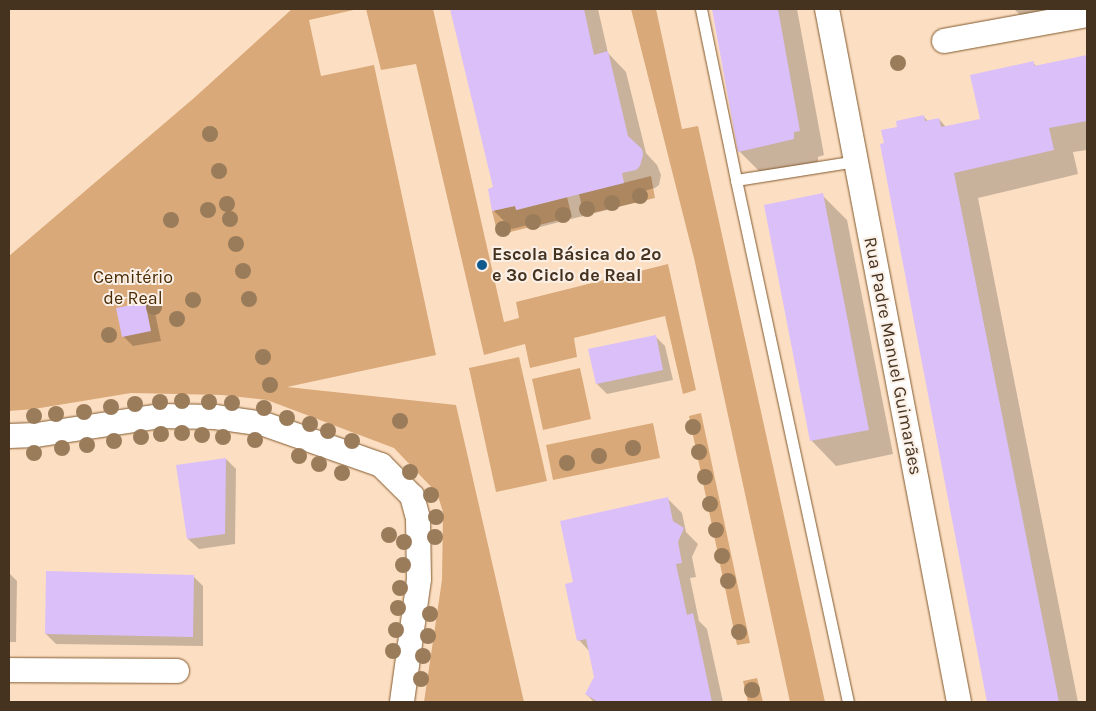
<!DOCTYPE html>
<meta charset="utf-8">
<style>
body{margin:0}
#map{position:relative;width:1096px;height:711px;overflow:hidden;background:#fcdfc3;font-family:Karla,sans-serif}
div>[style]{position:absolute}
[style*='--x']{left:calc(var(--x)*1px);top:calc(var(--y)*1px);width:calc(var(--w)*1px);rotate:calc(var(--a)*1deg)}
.green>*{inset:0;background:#d9a979}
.shadow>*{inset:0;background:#0003}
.building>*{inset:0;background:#dabff9}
.roads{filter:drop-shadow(0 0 1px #83592c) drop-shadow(0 0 1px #83592c)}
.lane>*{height:11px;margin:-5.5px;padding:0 5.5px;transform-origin:5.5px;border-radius:5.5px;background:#fff}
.street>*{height:24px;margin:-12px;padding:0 12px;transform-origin:12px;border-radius:12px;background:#fff}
.trees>*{width:16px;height:16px;margin:-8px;border-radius:50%;background:#9a7c5a}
.dots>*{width:14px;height:14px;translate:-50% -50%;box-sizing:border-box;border:2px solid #faf0e7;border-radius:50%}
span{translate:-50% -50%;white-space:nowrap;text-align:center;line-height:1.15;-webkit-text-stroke:4px #faf0e7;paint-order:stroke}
.poi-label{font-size:18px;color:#45321f;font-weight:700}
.left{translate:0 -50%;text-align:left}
.park-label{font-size:18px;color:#4a2b04}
.street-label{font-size:18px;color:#45321f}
.frame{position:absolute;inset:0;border:10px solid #45321f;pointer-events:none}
</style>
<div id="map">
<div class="green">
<div style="clip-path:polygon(292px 9px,358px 9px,309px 20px,321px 76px,374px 65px,436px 355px,287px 387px,456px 405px,524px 702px,424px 702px,442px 580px,443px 512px,437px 493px,394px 448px,267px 400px,222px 395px,131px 393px,34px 409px,9px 411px,9px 256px,194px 98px)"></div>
<div style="clip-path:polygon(366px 9px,433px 9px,504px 322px,519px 318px,516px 302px,668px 264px,696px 390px,683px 394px,665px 316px,574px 338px,577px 357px,530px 368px,525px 344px,484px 355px,416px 64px,381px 70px)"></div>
<div style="clip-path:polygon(631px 9px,656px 9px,682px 129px,698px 126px,825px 702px,790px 702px,694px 258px)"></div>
<div style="clip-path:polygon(651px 176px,655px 198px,584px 215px,579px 194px)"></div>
<div style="clip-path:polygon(567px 197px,572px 217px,498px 235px,492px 211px,515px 206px,517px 210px)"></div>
<div style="clip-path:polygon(519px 357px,547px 481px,496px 492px,469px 368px)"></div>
<div style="clip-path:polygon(580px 368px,591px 419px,543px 430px,532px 379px)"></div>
<div style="clip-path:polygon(701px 413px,750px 643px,737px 645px,689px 416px)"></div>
<div style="clip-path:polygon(653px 423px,660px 458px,553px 480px,546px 445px)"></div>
<div style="clip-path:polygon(757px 678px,763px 702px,748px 702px,743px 681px)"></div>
</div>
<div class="shadow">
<div style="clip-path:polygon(456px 9px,598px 9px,608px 53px,626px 72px,646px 153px,657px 165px,661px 175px,659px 185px,655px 188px,640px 192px,642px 201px,536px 228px,532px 224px,512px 229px,494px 211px,494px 188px,452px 10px)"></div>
<div style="clip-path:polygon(713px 9px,797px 9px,824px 155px,818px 157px,818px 163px,764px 176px,739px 151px)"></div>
<div style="clip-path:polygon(1014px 9px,1087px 9px,1030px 24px)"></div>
<div style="clip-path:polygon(1087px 57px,1087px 150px,1073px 152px,1078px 174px,978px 198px,1078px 702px,989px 702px,882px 145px,885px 144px,898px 128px,924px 117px,928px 121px,939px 119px,946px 127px,981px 120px,1033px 63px,1037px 67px)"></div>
<div style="clip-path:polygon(822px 195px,847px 220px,893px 454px,836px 466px,812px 441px,766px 206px)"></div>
<div style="clip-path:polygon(145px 303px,155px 313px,161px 341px,133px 346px,123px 336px)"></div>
<div style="clip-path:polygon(655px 336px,665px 346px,673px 380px,607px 394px,597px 384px)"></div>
<div style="clip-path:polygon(226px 459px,236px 469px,235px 544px,199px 549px,188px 539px,178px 466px)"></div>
<div style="clip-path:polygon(667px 498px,682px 513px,686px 532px,698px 544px,692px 557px,696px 577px,690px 578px,699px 621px,707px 629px,723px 702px,594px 702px,586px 694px,595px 677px,590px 652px,579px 640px,575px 583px)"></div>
<div style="clip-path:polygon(9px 573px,17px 581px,16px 642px,9px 642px)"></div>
<div style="clip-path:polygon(193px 576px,203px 586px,203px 646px,56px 644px,46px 634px)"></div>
</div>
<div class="building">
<div style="clip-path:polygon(450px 9px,584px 9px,594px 55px,608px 51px,628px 136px,642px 149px,643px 155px,640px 166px,636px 170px,622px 173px,624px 183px,516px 210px,515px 206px,492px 211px,488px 189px,493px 187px)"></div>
<div style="clip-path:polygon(712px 9px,778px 9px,800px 131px,794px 132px,794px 139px,738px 152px)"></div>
<div style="clip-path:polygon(1087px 55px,1087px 121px,1049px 128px,1054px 150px,954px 173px,1059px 702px,987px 702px,880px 144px,884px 143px,881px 130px,897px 127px,896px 121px,924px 115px,925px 121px,939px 118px,941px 127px,980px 119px,970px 75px,1034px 61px,1034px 66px)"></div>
<div style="clip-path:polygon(823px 193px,869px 430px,810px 441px,764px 205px)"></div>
<div style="clip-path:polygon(145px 302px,151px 331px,122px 337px,116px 308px)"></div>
<div style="clip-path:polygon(656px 335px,663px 370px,596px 384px,588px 349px)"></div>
<div style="clip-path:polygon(226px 458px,225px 534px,187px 539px,176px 465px)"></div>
<div style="clip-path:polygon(668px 497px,673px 521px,684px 528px,678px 542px,682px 563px,676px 564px,687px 615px,693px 613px,712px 702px,598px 702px,585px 694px,594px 677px,586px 639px,577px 641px,565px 584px,573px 582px,560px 521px)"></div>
<div style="clip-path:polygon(46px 571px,194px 575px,193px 637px,45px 634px)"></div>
</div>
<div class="roads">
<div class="lane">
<div style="--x:701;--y:9;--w:175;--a:78.4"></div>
<div style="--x:736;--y:180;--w:121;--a:-9"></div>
<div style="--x:736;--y:180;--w:534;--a:77.89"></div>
</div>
<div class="street">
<div style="--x:827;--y:9;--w:705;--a:79.22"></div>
<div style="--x:944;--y:41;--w:145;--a:-10.3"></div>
<div style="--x:9;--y:436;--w:27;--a:-2"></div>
<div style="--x:36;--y:435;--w:125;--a:-8.7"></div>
<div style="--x:160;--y:416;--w:55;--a:1"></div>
<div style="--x:215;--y:417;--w:49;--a:8.1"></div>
<div style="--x:264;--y:424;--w:124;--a:19.3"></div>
<div style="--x:381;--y:465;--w:44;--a:45"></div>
<div style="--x:412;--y:496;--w:23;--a:75"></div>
<div style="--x:418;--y:518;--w:61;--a:89.1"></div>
<div style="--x:419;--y:579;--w:124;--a:97.9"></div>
<div style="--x:9;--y:670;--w:168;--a:0.3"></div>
</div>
</div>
<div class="trees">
<div style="left:898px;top:63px"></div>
<div style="left:210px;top:134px"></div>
<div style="left:219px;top:171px"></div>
<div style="left:640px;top:196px"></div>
<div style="left:612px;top:203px"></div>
<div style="left:227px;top:204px"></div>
<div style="left:587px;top:209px"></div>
<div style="left:208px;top:210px"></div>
<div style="left:563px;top:215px"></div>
<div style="left:230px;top:219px"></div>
<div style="left:171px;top:220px"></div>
<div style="left:533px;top:222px"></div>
<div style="left:503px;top:229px"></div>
<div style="left:236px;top:244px"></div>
<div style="left:243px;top:271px"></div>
<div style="left:249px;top:299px"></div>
<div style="left:193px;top:300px"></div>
<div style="left:154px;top:307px"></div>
<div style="left:177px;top:319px"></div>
<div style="left:109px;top:335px"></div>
<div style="left:263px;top:357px"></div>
<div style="left:270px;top:385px"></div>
<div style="left:182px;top:401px"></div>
<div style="left:160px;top:402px"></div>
<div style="left:209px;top:402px"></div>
<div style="left:232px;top:403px"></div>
<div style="left:135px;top:404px"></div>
<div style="left:111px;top:407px"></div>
<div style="left:264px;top:408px"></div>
<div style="left:84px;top:412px"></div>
<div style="left:56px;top:414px"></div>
<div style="left:34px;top:416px"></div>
<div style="left:287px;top:418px"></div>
<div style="left:400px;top:421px"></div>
<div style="left:310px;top:424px"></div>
<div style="left:693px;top:427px"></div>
<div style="left:328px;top:431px"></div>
<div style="left:182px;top:433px"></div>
<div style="left:161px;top:434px"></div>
<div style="left:202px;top:435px"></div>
<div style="left:141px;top:437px"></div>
<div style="left:223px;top:437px"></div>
<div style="left:255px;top:440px"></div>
<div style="left:114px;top:441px"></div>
<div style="left:352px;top:441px"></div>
<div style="left:87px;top:445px"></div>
<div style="left:62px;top:448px"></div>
<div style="left:633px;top:448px"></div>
<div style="left:699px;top:452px"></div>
<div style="left:34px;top:453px"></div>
<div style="left:299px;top:456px"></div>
<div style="left:599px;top:456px"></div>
<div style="left:567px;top:463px"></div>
<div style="left:319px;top:464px"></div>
<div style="left:410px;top:472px"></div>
<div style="left:342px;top:473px"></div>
<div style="left:705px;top:477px"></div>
<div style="left:431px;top:495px"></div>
<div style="left:710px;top:504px"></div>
<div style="left:436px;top:517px"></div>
<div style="left:716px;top:530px"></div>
<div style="left:389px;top:535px"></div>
<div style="left:435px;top:537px"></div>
<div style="left:404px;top:542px"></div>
<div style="left:722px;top:556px"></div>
<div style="left:403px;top:565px"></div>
<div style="left:728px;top:581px"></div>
<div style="left:400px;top:588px"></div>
<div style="left:398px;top:608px"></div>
<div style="left:430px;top:614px"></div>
<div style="left:396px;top:630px"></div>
<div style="left:739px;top:632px"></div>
<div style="left:428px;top:636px"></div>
<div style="left:393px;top:651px"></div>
<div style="left:423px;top:656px"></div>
<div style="left:421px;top:679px"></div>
<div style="left:752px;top:690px"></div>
</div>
<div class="dots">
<div style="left:482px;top:265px;background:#105a8d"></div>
</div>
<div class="poi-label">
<span class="left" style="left:492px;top:265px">Escola Básica do 2º<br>e 3º Ciclo de Real</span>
</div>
<div class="park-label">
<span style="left:133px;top:288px">Cemitério<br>de Real</span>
</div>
<div class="street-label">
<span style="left:893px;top:356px;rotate:79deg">Rua Padre Manuel Guimarães</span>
</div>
<div class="frame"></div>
</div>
